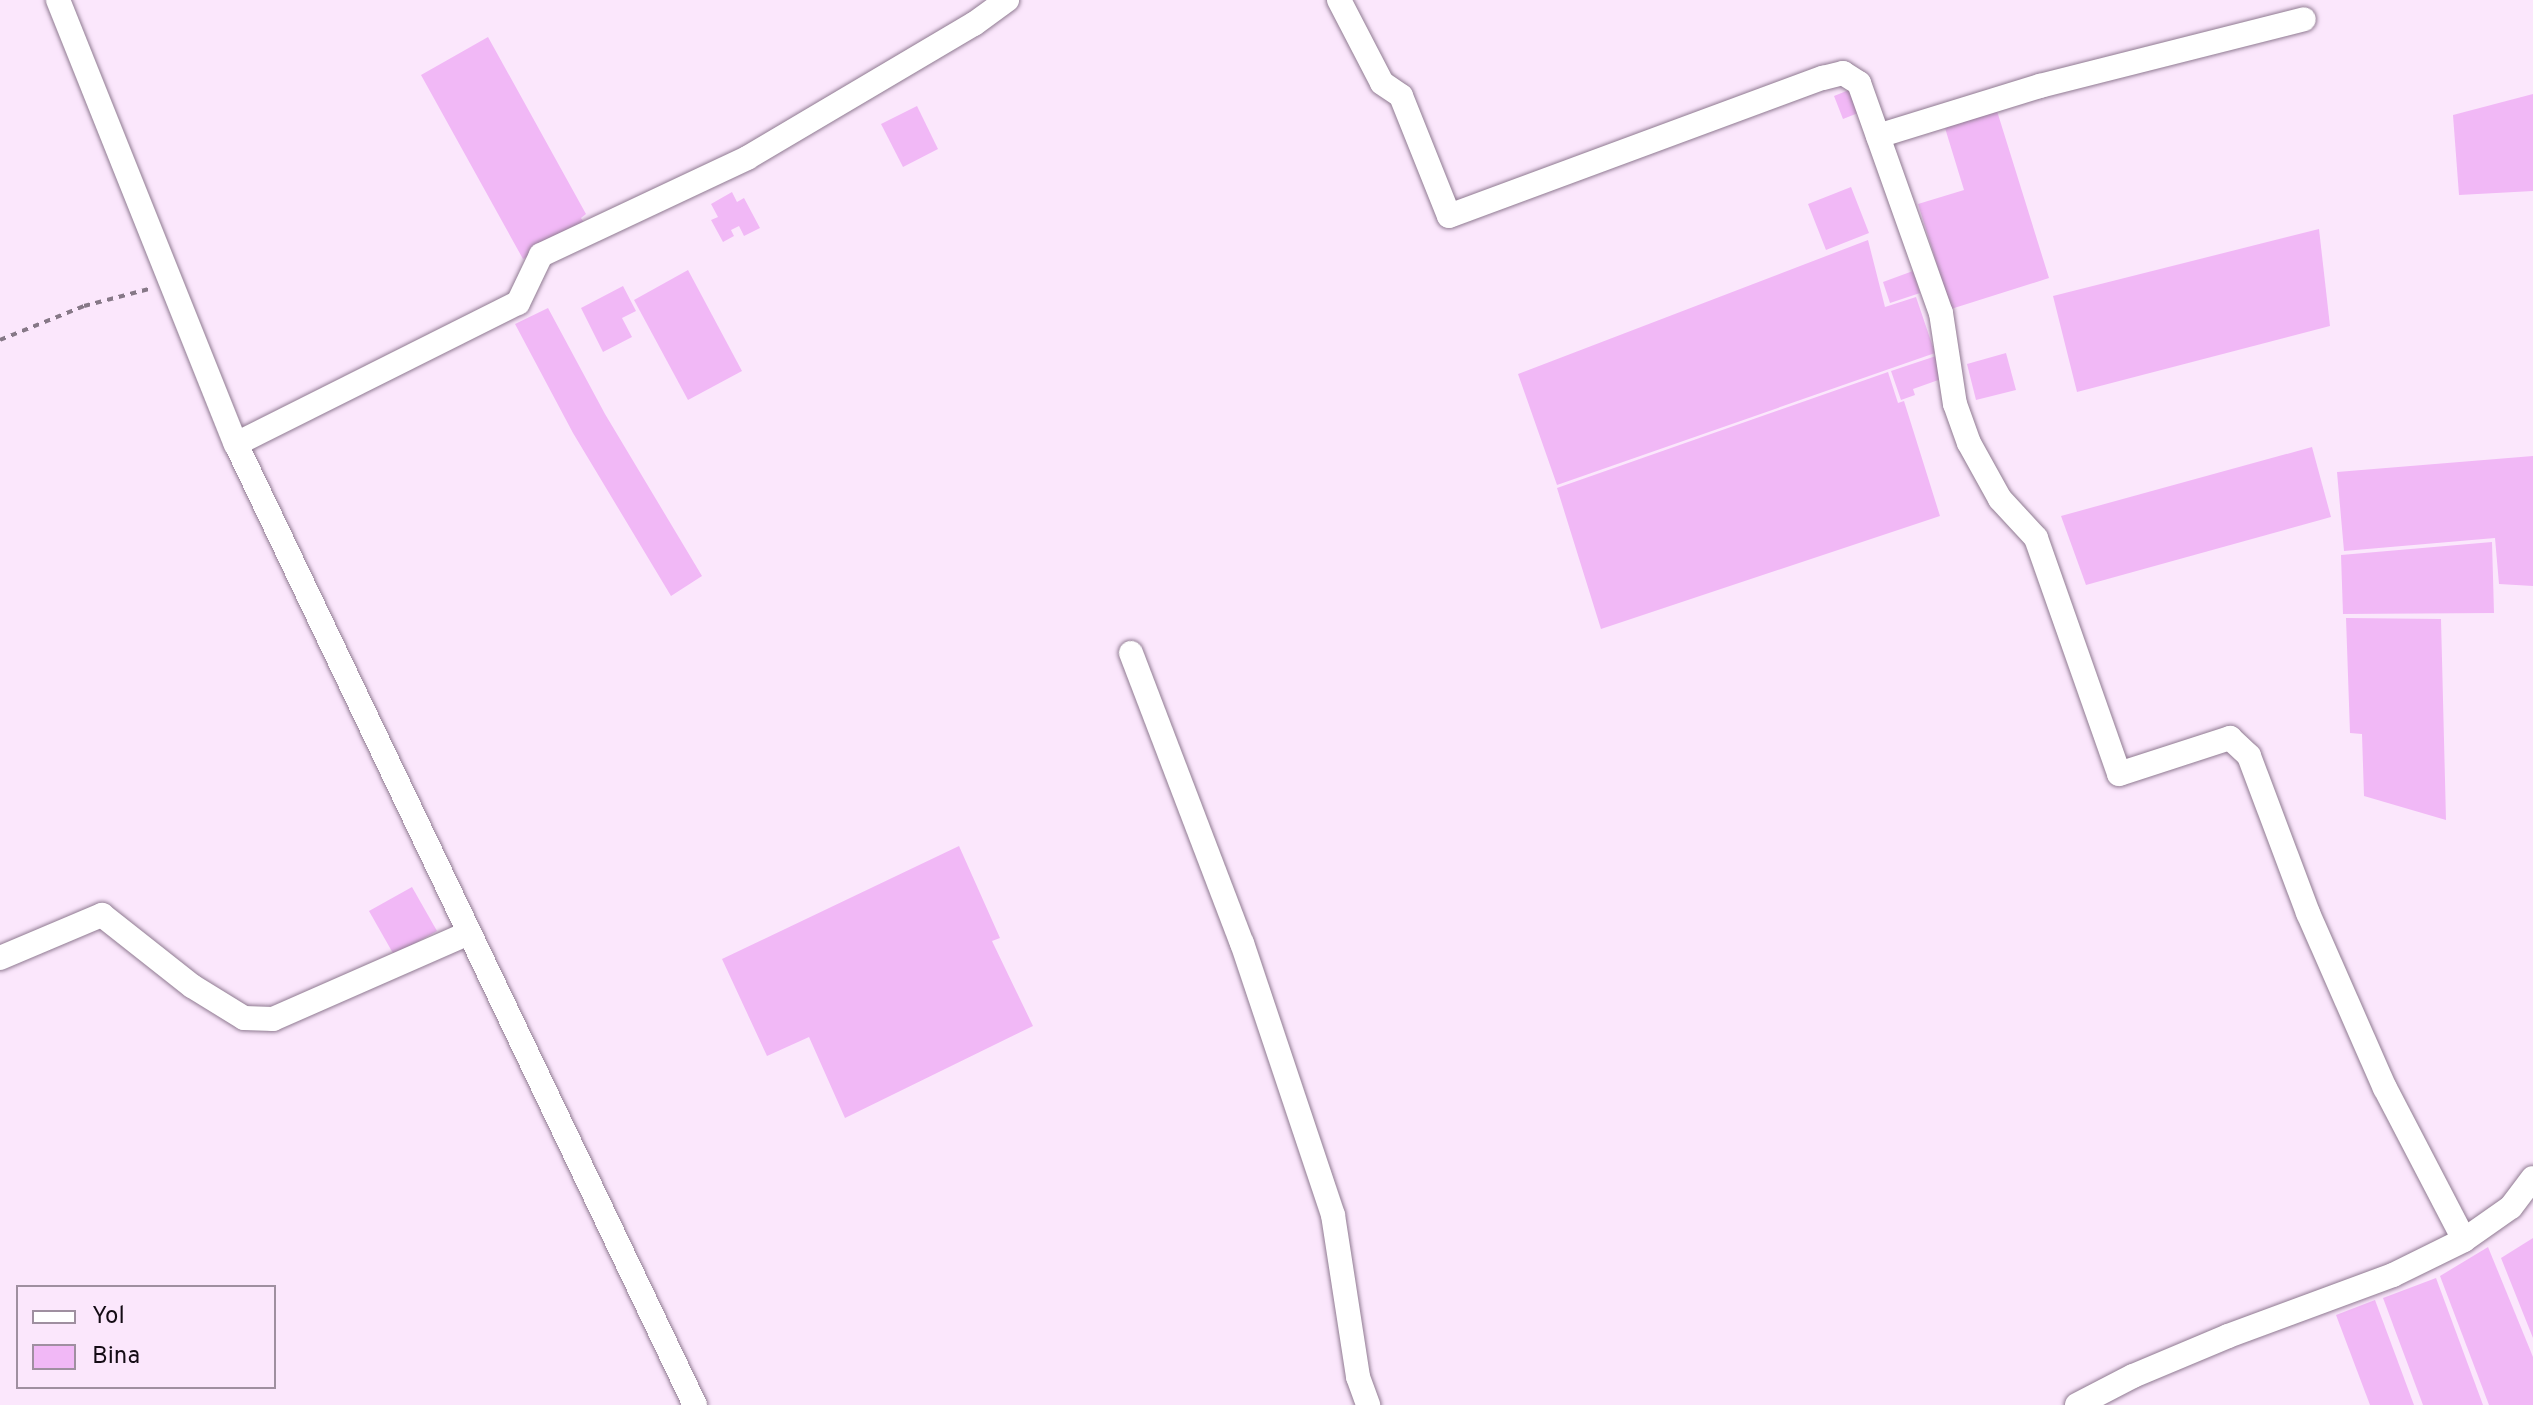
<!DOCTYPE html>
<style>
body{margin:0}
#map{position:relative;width:2533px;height:1405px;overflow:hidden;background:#fbe7fc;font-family:Overpass,sans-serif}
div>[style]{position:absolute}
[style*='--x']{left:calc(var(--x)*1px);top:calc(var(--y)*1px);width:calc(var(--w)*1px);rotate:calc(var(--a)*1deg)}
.building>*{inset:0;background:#f1b8f6}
.path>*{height:4px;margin-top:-2px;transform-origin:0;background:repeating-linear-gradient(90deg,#867887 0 6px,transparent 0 12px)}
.roads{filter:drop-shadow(0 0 2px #8f7a91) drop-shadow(0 0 2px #8f7a91)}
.minor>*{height:24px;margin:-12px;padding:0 12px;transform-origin:12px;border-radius:12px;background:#fff}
span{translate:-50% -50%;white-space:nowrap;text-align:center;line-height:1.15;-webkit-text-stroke:6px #fbe7fc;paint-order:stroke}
.legend{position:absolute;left:16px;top:1285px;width:260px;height:104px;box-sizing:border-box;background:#fbe7fc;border:2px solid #9f8fa0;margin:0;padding:10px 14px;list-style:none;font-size:24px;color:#140c15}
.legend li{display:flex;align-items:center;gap:16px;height:40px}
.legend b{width:40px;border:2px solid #9f8fa0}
</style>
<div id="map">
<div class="building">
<div style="clip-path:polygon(488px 37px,586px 214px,581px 218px,585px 224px,523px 259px,421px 75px)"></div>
<div style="clip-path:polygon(1854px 88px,1863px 111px,1843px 119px,1834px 96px)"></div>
<div style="clip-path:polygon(2533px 94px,2533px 191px,2459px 195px,2453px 115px)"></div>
<div style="clip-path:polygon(917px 106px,938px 149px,903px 167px,881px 124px)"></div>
<div style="clip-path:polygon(1997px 111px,2049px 278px,1951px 309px,1918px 204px,1964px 190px,1945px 128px)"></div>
<div style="clip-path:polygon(1851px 187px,1869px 233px,1826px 250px,1808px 204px)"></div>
<div style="clip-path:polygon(732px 192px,737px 202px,744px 198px,760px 228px,744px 236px,739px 226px,731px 230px,734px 236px,723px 242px,711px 220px,718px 217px,711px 204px)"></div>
<div style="clip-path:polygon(2319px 229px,2330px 326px,2077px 392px,2053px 296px)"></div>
<div style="clip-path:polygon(1868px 240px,1885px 307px,1916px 297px,1935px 353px,1557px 485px,1518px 374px)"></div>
<div style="clip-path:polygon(688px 270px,742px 371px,688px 400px,634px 300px)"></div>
<div style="clip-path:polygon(1913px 271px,1920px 293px,1890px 303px,1883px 282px)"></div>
<div style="clip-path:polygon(623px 286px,636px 311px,622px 318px,632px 337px,603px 352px,581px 308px)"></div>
<div style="clip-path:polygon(548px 308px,605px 414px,702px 576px,671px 596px,573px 433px,515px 324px)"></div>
<div style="clip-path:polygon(2006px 353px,2016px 390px,1976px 400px,1967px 364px)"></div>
<div style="clip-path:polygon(1936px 356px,1944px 378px,1913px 389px,1915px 395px,1901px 400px,1891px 371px)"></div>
<div style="clip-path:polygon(1888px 372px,1898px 403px,1904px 401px,1940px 516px,1601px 629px,1557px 488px)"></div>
<div style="clip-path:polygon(2312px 447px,2331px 517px,2086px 585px,2061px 516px)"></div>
<div style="clip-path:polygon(2533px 456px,2533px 586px,2499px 584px,2495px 538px,2344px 551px,2337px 472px)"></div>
<div style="clip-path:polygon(2492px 542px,2494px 613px,2343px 614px,2341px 555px)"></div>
<div style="clip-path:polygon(2346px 618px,2441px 619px,2446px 820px,2364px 796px,2362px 734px,2350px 733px)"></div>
<div style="clip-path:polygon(959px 846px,1000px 938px,992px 941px,1033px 1026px,845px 1118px,809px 1037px,767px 1056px,722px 959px)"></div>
<div style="clip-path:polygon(412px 887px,437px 931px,394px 955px,369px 911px)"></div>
<div style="clip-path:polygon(2533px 1238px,2533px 1338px,2501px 1258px)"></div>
<div style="clip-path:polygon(2488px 1247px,2533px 1357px,2533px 1405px,2489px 1405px,2440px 1276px)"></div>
<div style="clip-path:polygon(2436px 1278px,2483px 1405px,2423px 1405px,2383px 1298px)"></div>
<div style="clip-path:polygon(2375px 1300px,2414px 1405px,2370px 1405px,2336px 1315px)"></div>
</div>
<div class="path">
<div style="--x:0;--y:340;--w:91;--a:-22"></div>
<div style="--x:84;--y:306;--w:67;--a:-14.7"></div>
</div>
<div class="roads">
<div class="minor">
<div style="--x:58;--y:0;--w:478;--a:68.2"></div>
<div style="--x:236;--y:444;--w:1065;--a:64.47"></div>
<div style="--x:1339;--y:0;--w:93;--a:62.6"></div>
<div style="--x:1382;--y:83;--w:23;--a:34"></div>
<div style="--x:1401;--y:96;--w:129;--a:68.2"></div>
<div style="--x:1449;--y:216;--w:399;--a:-20.3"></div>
<div style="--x:1823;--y:78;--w:21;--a:-14"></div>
<div style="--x:1843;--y:73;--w:19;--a:32"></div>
<div style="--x:1859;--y:83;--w:244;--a:70.4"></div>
<div style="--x:1941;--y:313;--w:92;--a:81.3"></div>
<div style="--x:1955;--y:404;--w:41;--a:70.3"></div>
<div style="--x:1969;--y:443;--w:64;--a:61"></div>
<div style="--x:2000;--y:499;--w:53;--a:47.3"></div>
<div style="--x:2036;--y:538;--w:250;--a:70.6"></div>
<div style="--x:2119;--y:774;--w:117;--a:-18"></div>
<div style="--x:2230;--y:738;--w:26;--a:43"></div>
<div style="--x:2249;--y:756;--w:168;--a:69.4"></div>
<div style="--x:2308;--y:913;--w:191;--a:66.3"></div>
<div style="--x:2385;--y:1088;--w:171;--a:62.5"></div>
<div style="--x:1878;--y:136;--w:170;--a:-17.2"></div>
<div style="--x:2040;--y:86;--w:272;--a:-14.2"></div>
<div style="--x:236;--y:444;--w:315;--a:-26.6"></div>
<div style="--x:518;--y:303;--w:53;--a:-64.4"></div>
<div style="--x:541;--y:255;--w:228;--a:-25.2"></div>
<div style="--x:747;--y:158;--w:264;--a:-30.6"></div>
<div style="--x:974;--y:24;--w:41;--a:-36"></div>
<div style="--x:1131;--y:653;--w:311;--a:69.1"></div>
<div style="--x:1242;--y:943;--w:287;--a:71.5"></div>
<div style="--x:1333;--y:1215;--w:164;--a:81.2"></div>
<div style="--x:1358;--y:1377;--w:30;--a:70"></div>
<div style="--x:0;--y:958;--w:111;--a:-22.9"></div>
<div style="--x:102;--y:915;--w:115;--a:38.3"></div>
<div style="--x:192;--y:986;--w:61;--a:31.6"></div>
<div style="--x:244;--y:1018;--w:29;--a:2"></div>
<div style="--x:273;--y:1019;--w:212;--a:-23.7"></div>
<div style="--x:2077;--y:1405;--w:63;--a:-27.4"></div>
<div style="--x:2133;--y:1376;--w:103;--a:-22.8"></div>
<div style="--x:2228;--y:1336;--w:176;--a:-20.3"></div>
<div style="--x:2393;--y:1275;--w:79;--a:-26.2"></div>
<div style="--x:2464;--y:1240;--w:57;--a:-35.1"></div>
<div style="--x:2511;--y:1207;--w:36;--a:-53"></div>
</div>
</div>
<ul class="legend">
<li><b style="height:10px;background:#fff"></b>Yol</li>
<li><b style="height:22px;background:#f1b8f6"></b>Bina</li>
</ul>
</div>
